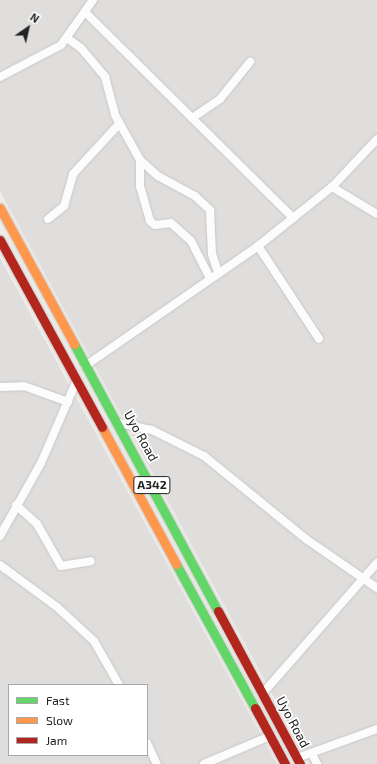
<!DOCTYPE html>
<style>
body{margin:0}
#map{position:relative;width:377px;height:764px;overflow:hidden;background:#f0eeeb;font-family:"Exo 2",sans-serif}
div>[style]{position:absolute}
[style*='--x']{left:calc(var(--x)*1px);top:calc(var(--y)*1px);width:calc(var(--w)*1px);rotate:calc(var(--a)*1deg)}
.residential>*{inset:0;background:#dfdedc}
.roads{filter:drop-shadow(0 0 1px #c9c8c7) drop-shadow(0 0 1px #c9c8c7)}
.street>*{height:8px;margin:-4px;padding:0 4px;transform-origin:4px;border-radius:4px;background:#fdfcfc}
.fast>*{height:9px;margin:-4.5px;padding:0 4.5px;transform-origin:4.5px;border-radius:4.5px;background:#63d668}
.slow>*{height:9px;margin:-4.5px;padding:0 4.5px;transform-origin:4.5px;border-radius:4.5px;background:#ff974d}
.jam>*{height:9px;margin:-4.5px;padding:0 4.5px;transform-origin:4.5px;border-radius:4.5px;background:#b3261e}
span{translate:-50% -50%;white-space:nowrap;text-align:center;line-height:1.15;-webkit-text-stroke:3.5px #fff;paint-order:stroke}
.shield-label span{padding:1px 3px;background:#fff;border:1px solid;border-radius:3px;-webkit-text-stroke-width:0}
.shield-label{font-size:12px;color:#222;font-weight:700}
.street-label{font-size:13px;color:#222}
.legend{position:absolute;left:8px;top:684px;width:140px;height:72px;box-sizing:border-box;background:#fff;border:1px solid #a7a7a7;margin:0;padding:5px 7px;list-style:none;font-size:12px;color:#222}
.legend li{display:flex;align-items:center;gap:8px;height:20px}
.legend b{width:20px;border:1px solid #a7a7a7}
.north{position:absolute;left:8px;top:8px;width:40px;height:40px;-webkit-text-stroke:3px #fff;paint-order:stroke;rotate:34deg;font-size:11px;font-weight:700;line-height:16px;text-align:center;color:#222}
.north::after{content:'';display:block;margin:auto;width:14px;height:18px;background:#222;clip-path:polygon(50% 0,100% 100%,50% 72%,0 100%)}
</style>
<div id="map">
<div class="residential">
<div style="clip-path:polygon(0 0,377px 0,377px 764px,310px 764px,0 191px)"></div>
<div style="clip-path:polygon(evenodd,0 258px,147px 527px,277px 764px,0 764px,0 258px,9px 685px,147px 685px,147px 755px,9px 755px,9px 685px)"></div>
</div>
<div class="roads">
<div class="street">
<div style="--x:85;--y:12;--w:293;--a:44.7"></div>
<div style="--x:67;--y:38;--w:17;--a:36"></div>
<div style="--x:81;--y:48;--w:38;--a:50"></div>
<div style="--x:105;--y:77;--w:39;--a:75"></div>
<div style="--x:115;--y:115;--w:51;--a:60.9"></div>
<div style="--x:140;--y:160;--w:24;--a:42"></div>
<div style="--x:158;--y:176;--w:42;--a:28.4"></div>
<div style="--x:195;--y:196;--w:21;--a:43"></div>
<div style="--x:210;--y:210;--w:44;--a:87.4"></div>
<div style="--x:212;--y:254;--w:19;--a:72"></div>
<div style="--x:0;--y:77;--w:69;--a:-27.7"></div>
<div style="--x:61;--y:45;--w:55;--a:-54.6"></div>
<div style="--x:192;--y:118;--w:34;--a:-34"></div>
<div style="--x:220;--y:99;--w:48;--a:-51"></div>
<div style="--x:140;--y:160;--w:26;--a:90"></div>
<div style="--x:140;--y:186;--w:36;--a:74"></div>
<div style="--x:150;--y:221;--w:6;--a:39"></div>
<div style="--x:155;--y:225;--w:16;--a:-7"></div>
<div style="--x:171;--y:223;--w:27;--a:42"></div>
<div style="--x:191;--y:241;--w:42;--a:62.8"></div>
<div style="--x:332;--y:187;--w:52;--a:31"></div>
<div style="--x:48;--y:219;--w:21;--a:-39"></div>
<div style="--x:64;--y:206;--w:33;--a:-74"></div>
<div style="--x:73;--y:174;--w:68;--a:-47.4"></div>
<div style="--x:258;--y:246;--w:111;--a:56.7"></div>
<div style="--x:85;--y:366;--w:211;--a:-34.7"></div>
<div style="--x:258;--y:246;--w:95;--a:-38.6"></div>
<div style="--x:332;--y:187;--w:66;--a:-46.8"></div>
<div style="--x:0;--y:387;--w:24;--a:-2"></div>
<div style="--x:24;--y:386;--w:47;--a:20"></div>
<div style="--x:119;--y:423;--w:34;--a:12"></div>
<div style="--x:152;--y:430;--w:58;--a:26.6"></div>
<div style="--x:204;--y:456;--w:132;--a:39.1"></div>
<div style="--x:306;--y:539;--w:86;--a:34.6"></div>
<div style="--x:16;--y:505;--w:28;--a:42"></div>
<div style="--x:37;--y:524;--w:48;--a:60.3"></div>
<div style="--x:61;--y:566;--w:30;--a:-9"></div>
<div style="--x:0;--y:536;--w:84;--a:-60.7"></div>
<div style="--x:41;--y:463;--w:88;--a:-66.6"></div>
<div style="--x:0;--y:565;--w:71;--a:36.4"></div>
<div style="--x:57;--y:607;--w:50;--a:42.6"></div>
<div style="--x:94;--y:641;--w:51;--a:60.4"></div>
<div style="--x:263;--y:693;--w:173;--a:-48.8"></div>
<div style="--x:147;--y:743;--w:23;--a:65"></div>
<div style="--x:312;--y:754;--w:11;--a:63"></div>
<div style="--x:297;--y:758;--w:85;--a:-19.9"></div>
<div style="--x:204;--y:764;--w:72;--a:-23"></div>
</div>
<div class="fast">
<div style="--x:74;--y:344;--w:303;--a:61.7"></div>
<div style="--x:176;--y:564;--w:164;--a:61.3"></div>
</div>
<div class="slow">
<div style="--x:0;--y:208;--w:155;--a:61.4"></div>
<div style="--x:102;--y:427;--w:156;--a:61.6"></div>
</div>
<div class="jam">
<div style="--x:0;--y:240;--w:213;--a:61.4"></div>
<div style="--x:218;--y:611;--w:174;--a:61.8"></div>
<div style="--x:255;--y:708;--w:64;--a:61.8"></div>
</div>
</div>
<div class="shield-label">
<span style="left:152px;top:485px">A342</span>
</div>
<div class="street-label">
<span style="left:141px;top:436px;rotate:61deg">Uyo Road</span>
<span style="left:293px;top:722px;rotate:62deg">Uyo Road</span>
</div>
<ul class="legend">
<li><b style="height:5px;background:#63d668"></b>Fast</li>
<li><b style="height:5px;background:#ff974d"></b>Slow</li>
<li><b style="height:5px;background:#b3261e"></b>Jam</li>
</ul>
<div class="north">N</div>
</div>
